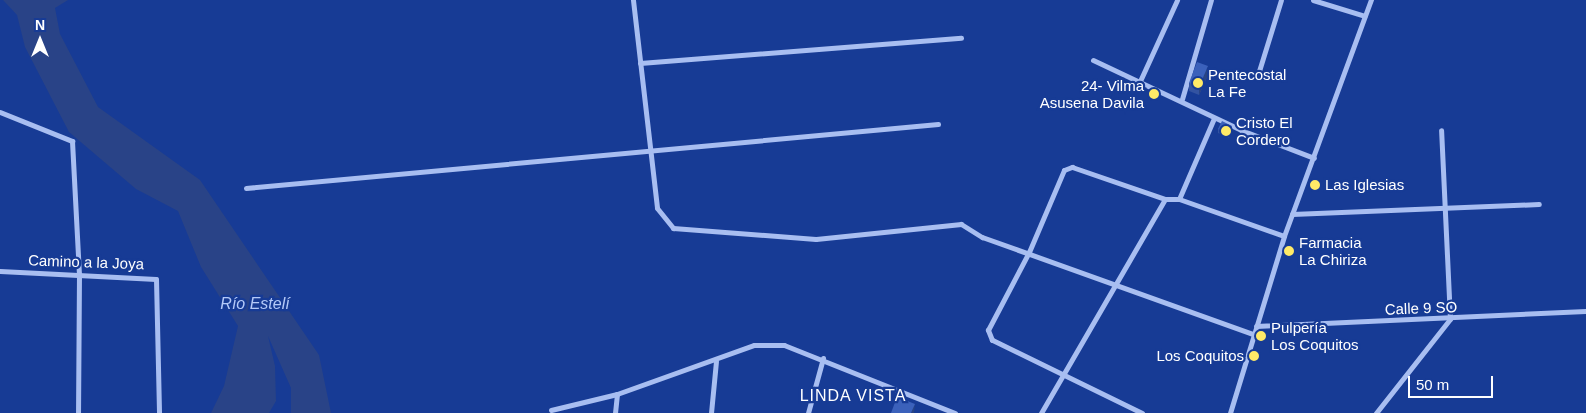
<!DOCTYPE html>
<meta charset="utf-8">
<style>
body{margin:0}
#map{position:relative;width:1586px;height:413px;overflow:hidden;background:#173b95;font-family:Arial,sans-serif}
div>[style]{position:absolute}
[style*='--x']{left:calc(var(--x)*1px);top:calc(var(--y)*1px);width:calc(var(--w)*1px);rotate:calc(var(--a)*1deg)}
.water>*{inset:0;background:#294387}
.street>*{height:5px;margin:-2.5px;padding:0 2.5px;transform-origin:2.5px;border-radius:2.5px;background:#a8bef1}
.wall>*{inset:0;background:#3353a1}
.shaded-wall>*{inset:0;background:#294483}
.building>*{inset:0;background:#3b61bb}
.dots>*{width:14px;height:14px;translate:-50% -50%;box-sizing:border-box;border:2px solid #173b95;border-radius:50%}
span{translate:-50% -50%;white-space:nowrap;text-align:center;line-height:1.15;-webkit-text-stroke:4.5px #173b95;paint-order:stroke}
.poi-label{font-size:15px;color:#fff}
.left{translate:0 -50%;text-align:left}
.right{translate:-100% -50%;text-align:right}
.street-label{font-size:15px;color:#fff}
.water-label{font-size:16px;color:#b4c9f8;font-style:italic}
.neighbourhood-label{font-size:16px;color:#fff;letter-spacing:1px}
.north{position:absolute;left:15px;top:15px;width:50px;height:50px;-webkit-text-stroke:4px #173b95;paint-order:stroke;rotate:0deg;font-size:14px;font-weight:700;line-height:20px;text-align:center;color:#fff}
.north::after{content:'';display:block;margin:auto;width:18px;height:22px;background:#fff;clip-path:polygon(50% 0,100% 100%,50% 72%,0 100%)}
.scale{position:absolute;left:1408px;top:376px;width:85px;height:22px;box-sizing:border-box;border:2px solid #fff;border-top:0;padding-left:6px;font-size:15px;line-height:18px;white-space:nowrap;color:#fff;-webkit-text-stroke:4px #173b95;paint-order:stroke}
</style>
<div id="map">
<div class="water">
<div style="clip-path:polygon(3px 0,68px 0,55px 8px,60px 34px,98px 107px,200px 180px,319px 355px,331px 413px,291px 413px,291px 388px,268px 336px,275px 366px,276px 401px,269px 413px,211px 413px,224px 386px,238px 326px,201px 267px,178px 211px,136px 189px,69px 132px,25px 47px,17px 15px)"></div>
</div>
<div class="street">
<div style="--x:633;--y:0;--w:209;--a:83.4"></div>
<div style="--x:657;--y:208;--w:26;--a:51"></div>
<div style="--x:673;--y:228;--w:143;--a:4.4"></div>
<div style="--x:816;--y:239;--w:146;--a:-5.9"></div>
<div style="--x:961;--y:224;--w:25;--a:32"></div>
<div style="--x:982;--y:237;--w:288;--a:19.7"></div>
<div style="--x:1313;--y:0;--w:54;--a:17.1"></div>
<div style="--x:1093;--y:60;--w:164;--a:25.3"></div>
<div style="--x:1241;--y:130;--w:78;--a:21"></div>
<div style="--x:640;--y:63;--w:322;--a:-4.5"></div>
<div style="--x:1259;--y:71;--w:74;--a:-72.8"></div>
<div style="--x:1140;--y:81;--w:89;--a:-65.4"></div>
<div style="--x:1182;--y:99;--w:103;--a:-73.7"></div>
<div style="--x:0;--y:112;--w:78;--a:21.9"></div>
<div style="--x:72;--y:141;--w:133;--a:87"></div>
<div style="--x:79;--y:274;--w:139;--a:90.4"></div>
<div style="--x:246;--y:188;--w:695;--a:-5.28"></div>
<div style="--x:1179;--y:199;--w:88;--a:-66.6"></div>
<div style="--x:1292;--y:214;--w:247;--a:-2.3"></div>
<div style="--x:0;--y:271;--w:156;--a:2.9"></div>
<div style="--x:156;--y:279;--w:134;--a:88.7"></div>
<div style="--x:1256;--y:326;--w:330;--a:-2.6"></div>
<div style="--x:551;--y:410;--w:68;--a:-13.6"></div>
<div style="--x:617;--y:394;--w:145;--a:-19.7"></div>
<div style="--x:754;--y:345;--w:30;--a:0"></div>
<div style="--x:784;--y:345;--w:184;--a:21.7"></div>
<div style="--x:615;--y:413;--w:19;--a:-84"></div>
<div style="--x:711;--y:413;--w:52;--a:-84.5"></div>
<div style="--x:808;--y:413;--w:57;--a:-74.7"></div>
<div style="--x:1041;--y:413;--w:247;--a:-59.9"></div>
<div style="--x:1142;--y:413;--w:167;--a:-154"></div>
<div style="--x:992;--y:340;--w:11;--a:-112"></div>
<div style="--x:988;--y:330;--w:88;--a:-62.3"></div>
<div style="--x:1029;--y:252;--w:89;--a:-66.9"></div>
<div style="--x:1064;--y:170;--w:9;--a:-21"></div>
<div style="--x:1072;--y:167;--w:98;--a:19"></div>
<div style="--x:1165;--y:199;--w:14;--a:0"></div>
<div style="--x:1179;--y:199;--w:111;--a:19.4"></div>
<div style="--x:1230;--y:413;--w:185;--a:-73"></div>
<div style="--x:1284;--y:236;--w:252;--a:-69.8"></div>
<div style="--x:1376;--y:413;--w:120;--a:-51.8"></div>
<div style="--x:1450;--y:319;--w:189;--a:-92.7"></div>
</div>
<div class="wall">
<div style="clip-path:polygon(1208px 75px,1199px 95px,1189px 91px,1189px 83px)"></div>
<div style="clip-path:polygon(1218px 129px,1232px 131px,1229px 138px,1218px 133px)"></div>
</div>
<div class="shaded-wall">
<div style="clip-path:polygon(1208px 66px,1208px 75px,1199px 95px,1199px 87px)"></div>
<div style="clip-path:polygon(1232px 126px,1232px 131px,1229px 138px,1229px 133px)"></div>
<div style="clip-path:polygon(915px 404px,914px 413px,911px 413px)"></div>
</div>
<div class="building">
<div style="clip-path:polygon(1197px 62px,1208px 66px,1199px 87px,1189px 83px)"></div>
<div style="clip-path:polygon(1222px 121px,1232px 126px,1229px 133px,1218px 129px)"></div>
<div style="clip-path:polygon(897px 397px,915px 404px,911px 413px,891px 413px)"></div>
</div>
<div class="dots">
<div style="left:1198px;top:83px;background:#ffea67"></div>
<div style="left:1154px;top:94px;background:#ffea67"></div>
<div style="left:1226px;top:131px;background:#ffea67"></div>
<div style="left:1315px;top:185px;background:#ffea67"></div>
<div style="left:1289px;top:251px;background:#ffea67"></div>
<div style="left:1261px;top:336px;background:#ffea67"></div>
<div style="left:1254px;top:356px;background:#ffea67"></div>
</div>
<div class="poi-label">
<span class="left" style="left:1208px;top:83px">Pentecostal<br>La Fe</span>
<span class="right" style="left:1144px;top:94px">24- Vilma<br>Asusena Davila</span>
<span class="left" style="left:1236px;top:131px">Cristo El<br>Cordero</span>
<span class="left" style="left:1325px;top:185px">Las Iglesias</span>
<span class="left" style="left:1299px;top:251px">Farmacia<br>La Chiriza</span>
<span class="left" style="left:1271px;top:336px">Pulpería<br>Los Coquitos</span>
<span class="right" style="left:1244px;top:356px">Los Coquitos</span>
</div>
<div class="street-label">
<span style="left:86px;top:262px;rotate:2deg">Camino a la Joya</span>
<span style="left:1421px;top:308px;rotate:-2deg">Calle 9 SO</span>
</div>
<div class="water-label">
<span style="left:255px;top:304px">Río Estelí</span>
</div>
<div class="neighbourhood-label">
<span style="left:853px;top:396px">LINDA VISTA</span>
</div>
<div class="north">N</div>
<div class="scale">50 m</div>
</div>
